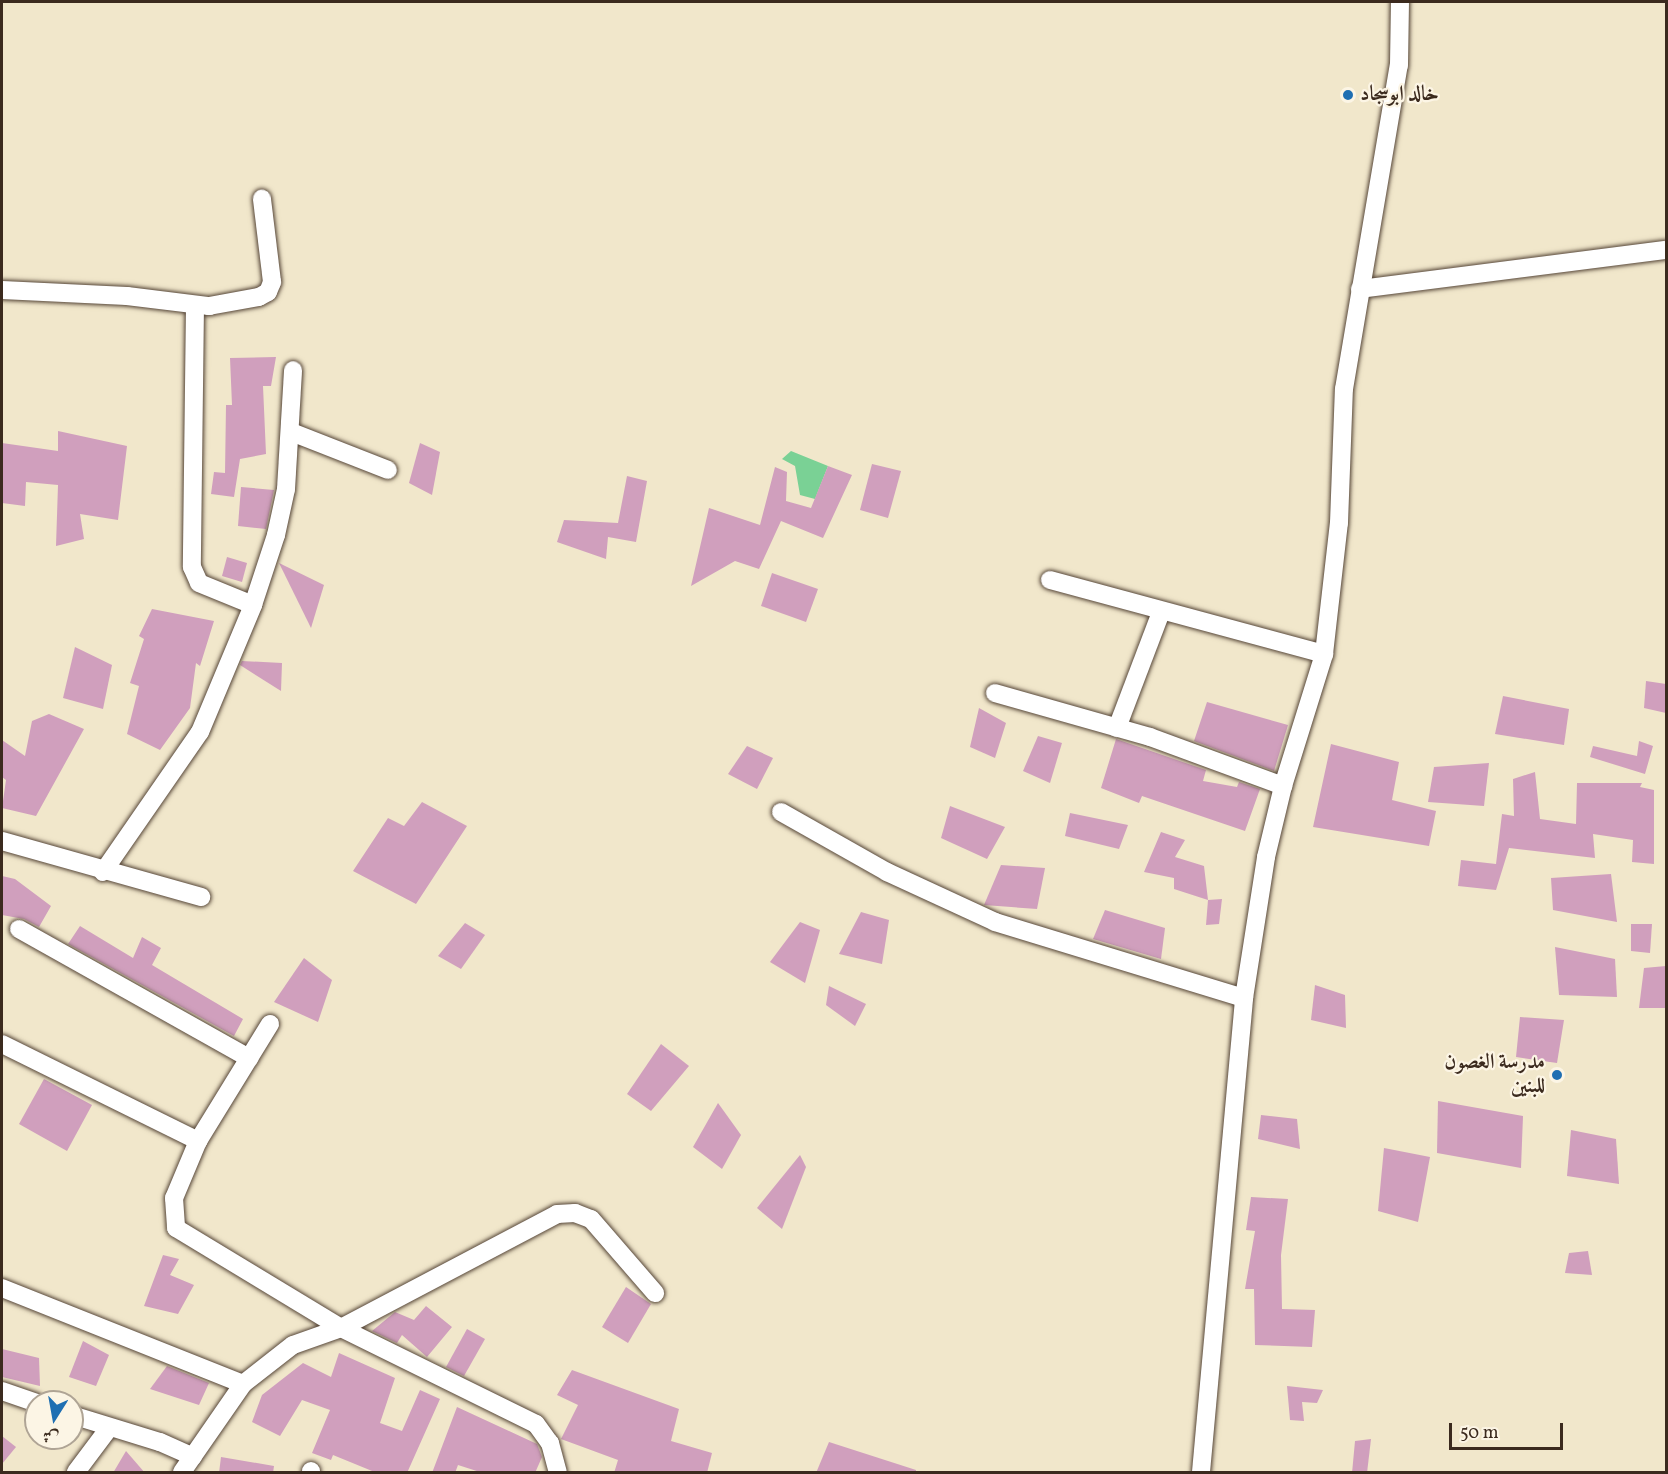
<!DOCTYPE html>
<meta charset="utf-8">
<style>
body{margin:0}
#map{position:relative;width:1668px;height:1474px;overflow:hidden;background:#f1e7cb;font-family:Vollkorn,Amiri,serif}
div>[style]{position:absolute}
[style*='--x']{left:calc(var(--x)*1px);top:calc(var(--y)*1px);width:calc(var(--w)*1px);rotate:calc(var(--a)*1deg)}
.green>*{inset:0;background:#7ad195}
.building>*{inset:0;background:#d09fbd}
.roads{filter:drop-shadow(0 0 2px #564638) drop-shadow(0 0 2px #564638)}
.street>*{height:18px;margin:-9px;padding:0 9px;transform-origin:9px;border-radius:9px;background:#fff}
.dots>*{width:16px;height:16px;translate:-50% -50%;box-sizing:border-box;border:3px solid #fcf5e5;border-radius:50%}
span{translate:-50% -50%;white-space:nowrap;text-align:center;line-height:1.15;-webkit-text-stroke:4.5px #fcf5e5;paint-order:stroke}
.poi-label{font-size:21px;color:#3b2a1e;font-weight:700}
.left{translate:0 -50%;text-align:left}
.right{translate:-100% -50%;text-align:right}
.frame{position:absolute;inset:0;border:3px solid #3b2a1e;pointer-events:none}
.north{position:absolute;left:24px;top:1390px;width:60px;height:60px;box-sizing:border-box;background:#fcf5e5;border:2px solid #afa495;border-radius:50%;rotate:191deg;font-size:16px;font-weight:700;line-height:24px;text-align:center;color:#3b2a1e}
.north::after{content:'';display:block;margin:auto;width:21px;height:27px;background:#1f6fb2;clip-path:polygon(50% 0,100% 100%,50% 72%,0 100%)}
.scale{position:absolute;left:1449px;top:1423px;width:114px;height:27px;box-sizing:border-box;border:3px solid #3b2a1e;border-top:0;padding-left:8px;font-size:18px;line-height:21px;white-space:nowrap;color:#3b2a1e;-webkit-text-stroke:4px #fcf5e5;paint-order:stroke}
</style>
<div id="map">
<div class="green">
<div style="clip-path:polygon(791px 451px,828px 466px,815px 499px,800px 495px,795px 466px,782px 459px)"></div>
</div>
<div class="building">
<div style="clip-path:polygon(276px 357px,271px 386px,263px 386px,266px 454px,240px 459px,234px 497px,211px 494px,214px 472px,225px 473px,226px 405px,232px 405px,230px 358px)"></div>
<div style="clip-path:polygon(58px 431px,127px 446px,118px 520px,80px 514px,84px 539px,56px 546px,58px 485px,26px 482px,25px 506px,2px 503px,2px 443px,58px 451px)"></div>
<div style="clip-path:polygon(420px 443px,440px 452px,432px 495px,409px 483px)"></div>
<div style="clip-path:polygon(872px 464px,901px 471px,888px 518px,860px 510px)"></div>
<div style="clip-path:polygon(828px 466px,852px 475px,823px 538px,781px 521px,759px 569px,735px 561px,691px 586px,709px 508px,760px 525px,775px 467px,787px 472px,786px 501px,811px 508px)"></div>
<div style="clip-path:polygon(627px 476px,647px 481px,636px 542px,608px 537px,606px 559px,557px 542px,564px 520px,618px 523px)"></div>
<div style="clip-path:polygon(241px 487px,274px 490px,266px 529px,238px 526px)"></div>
<div style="clip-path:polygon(227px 557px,247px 563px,242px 582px,222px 576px)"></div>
<div style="clip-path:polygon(279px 563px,324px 585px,311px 628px)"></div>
<div style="clip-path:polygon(772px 573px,818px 589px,806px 622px,761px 606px)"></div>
<div style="clip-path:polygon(152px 609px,214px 621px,200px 666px,196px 663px,190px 708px,160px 750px,127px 734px,139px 686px,130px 683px,144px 639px,139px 636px)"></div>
<div style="clip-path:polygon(75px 647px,112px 665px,103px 709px,63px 698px)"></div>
<div style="clip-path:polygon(242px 661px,282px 663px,281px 691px,240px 665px)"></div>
<div style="clip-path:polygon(1646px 681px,1666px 684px,1666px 713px,1644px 708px)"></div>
<div style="clip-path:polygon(1503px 696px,1569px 709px,1564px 745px,1495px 734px)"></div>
<div style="clip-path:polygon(1207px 702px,1288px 725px,1274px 771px,1194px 741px)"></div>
<div style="clip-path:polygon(979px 708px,1006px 723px,995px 758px,970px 747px)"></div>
<div style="clip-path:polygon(49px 714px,84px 729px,36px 816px,2px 808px,6px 780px,2px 777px,2px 740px,25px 756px,32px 721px)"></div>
<div style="clip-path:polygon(1038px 736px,1062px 743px,1050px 783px,1023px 771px)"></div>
<div style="clip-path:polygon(1116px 739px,1206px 770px,1203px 781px,1237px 787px,1239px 782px,1260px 789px,1245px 831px,1142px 796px,1139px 803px,1101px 788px)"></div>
<div style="clip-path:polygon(1639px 741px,1653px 746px,1645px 774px,1590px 757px,1593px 746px,1637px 756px)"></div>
<div style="clip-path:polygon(1331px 744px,1399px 762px,1392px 800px,1436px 811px,1429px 846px,1313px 827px)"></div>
<div style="clip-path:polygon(747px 746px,773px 758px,757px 789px,728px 774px)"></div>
<div style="clip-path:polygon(1489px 763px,1484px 806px,1428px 802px,1434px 767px)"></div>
<div style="clip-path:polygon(1535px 772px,1540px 819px,1576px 824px,1577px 783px,1642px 783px,1640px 787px,1654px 790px,1654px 864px,1632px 862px,1633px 840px,1593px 834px,1595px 858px,1509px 848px,1496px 890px,1458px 886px,1461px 860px,1496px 864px,1502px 814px,1514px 816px,1513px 779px)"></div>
<div style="clip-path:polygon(422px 802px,467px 826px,416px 904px,353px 871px,388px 818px,404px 826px)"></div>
<div style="clip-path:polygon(950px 806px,1005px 827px,987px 859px,941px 838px)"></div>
<div style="clip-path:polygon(1070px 813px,1128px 825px,1119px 849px,1065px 836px)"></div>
<div style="clip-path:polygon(1161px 832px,1185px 840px,1175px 857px,1204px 866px,1208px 900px,1174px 889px,1174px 878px,1144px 872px)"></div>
<div style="clip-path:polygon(1001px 865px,1045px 868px,1037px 909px,984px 905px)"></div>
<div style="clip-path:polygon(1611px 874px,1617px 922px,1553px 910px,1551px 878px)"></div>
<div style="clip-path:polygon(2px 876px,15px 879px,51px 906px,39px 927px,24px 919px,2px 915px)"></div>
<div style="clip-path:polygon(1222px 899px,1219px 924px,1206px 925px,1208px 900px)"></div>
<div style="clip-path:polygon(1105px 910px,1165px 928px,1161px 959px,1093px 939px)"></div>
<div style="clip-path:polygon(861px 912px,889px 920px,882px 964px,839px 954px)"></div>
<div style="clip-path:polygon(800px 922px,820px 930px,805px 983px,770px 962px)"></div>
<div style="clip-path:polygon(465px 923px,485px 935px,461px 969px,438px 956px)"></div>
<div style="clip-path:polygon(1631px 924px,1652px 924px,1650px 953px,1631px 951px)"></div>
<div style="clip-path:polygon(80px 926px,133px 958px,142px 937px,161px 948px,152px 965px,243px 1019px,234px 1036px,68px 944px)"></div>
<div style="clip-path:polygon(1555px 947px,1615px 959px,1617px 997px,1559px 995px)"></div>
<div style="clip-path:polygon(304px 958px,332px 980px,318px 1022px,274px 1002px)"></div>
<div style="clip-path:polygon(1666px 966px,1666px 1008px,1639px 1008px,1644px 968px)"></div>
<div style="clip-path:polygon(1315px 985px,1345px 995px,1346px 1028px,1311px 1020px)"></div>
<div style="clip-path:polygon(829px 986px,866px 1004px,855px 1026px,826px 1005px)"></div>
<div style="clip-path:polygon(1520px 1017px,1564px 1020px,1557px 1063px,1516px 1057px)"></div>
<div style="clip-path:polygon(661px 1044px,689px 1066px,651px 1111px,627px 1094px)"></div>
<div style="clip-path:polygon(44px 1079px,92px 1105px,67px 1151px,19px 1124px)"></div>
<div style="clip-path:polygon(1438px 1101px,1523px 1116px,1521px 1168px,1437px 1153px)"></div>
<div style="clip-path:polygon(718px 1103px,741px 1135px,722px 1169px,693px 1147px)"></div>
<div style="clip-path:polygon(1261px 1115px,1297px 1119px,1300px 1149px,1258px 1139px)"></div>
<div style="clip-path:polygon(1571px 1130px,1616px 1139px,1619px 1184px,1567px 1176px)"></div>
<div style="clip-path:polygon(1384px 1148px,1430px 1157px,1418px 1222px,1378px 1211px)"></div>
<div style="clip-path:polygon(800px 1155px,806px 1167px,782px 1229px,757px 1208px)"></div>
<div style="clip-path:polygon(1251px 1197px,1288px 1199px,1281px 1255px,1282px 1309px,1315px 1310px,1312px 1347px,1255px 1345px,1254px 1289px,1245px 1289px,1255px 1231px,1246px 1230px)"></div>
<div style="clip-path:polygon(1588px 1251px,1592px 1275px,1565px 1273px,1569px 1253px)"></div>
<div style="clip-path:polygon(163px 1255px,179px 1259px,170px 1275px,194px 1285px,178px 1314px,144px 1306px)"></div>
<div style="clip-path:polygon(626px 1287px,651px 1304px,628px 1343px,602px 1327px)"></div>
<div style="clip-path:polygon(426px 1306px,452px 1327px,427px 1357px,402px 1335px,397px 1343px,372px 1331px,395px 1312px,414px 1320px)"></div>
<div style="clip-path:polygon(467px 1329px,485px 1339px,464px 1376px,446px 1367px)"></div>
<div style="clip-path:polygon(83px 1341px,109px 1355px,96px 1386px,69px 1377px)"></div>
<div style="clip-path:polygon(2px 1349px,39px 1358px,40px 1386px,2px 1377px)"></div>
<div style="clip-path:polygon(339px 1353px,395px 1378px,380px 1423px,402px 1431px,420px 1390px,440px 1399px,407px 1473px,377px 1473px,333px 1455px,331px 1460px,312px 1453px,330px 1410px,302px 1400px,280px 1436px,252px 1422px,262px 1395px,303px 1363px,331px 1377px)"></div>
<div style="clip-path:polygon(167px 1366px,209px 1383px,199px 1405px,150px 1389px)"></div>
<div style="clip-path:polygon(572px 1370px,679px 1409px,671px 1441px,712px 1453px,707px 1473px,614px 1473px,618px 1460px,561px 1439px,578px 1405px,557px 1395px)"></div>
<div style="clip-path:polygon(1287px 1386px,1323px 1390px,1317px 1403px,1302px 1402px,1304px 1421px,1290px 1420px)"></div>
<div style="clip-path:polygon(457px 1407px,537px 1444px,542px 1457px,535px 1473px,483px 1473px,458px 1465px,455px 1473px,432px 1473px)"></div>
<div style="clip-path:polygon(2px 1436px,16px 1447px,2px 1464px)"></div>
<div style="clip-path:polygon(1371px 1439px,1367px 1473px,1352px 1473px,1355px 1441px)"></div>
<div style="clip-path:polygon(829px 1442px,916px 1470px,916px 1473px,816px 1473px)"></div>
<div style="clip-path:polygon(126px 1451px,145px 1473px,113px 1473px)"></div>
<div style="clip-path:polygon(221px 1457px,274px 1466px,273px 1473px,219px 1473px)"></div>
</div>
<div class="roads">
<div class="street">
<div style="--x:1360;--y:289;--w:308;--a:-7.3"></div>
<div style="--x:2;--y:290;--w:125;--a:2.7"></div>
<div style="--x:127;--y:296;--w:83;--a:7"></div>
<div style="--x:209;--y:306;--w:51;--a:-10.2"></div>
<div style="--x:259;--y:297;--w:10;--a:-29"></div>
<div style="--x:268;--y:292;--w:11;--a:-68"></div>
<div style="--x:272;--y:282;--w:84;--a:-96.9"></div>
<div style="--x:195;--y:305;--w:262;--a:90.7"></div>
<div style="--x:192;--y:567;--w:17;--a:66"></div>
<div style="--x:199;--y:583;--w:58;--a:22.2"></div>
<div style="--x:291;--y:432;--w:104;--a:21.4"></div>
<div style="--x:1050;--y:580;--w:284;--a:15.1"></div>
<div style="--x:995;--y:693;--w:161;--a:15.8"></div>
<div style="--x:1150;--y:737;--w:142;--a:20.2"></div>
<div style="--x:1117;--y:728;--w:124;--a:-69.2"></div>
<div style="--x:781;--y:812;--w:122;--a:29.5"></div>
<div style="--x:887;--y:872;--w:119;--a:24.8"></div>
<div style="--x:995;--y:922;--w:260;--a:17"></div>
<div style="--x:2;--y:841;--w:207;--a:15.7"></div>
<div style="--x:103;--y:872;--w:170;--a:-55.3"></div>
<div style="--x:200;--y:732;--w:138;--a:-67.3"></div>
<div style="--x:253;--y:605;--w:74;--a:-71.8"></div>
<div style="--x:276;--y:535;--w:47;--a:-77.7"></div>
<div style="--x:286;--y:489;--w:119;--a:-86.6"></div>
<div style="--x:19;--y:929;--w:264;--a:29.3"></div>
<div style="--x:270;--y:1024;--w:137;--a:121.6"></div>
<div style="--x:198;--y:1141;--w:62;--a:112.8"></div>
<div style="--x:174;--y:1198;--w:30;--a:86"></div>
<div style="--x:176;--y:1228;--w:193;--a:31.2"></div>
<div style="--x:341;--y:1328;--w:217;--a:26.2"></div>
<div style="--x:536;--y:1424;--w:24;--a:54"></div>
<div style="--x:550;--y:1443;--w:30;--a:75"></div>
<div style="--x:2;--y:1044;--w:219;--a:26.3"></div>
<div style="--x:2;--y:1288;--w:259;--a:21.7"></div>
<div style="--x:2;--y:1391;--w:36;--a:19"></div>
<div style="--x:72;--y:1415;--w:92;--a:17.1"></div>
<div style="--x:160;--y:1442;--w:36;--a:24"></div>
<div style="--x:76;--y:1472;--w:55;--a:-53.1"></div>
<div style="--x:182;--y:1472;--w:107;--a:-55.3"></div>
<div style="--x:243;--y:1384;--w:63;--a:-38"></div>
<div style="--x:293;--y:1345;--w:51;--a:-19.5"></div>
<div style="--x:341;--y:1328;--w:244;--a:-27.8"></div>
<div style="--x:557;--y:1214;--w:18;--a:-3"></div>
<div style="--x:575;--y:1213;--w:17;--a:21"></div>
<div style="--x:591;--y:1219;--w:98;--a:49.1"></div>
<div style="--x:311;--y:1472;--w:1;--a:-90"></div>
<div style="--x:1201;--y:1472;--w:476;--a:-84.8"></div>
<div style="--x:1244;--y:998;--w:143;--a:-81.1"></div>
<div style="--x:1266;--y:857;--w:73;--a:-76.5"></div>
<div style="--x:1283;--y:786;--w:138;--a:-72.7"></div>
<div style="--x:1324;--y:654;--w:132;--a:-83.5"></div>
<div style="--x:1339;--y:523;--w:134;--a:-87.9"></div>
<div style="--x:1344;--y:389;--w:329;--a:-80.4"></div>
<div style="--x:1399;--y:65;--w:63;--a:-89.1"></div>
</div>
</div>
<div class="dots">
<div style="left:1348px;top:95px;background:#1f6fb2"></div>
<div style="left:1557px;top:1075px;background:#1f6fb2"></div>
</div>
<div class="poi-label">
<span class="left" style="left:1360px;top:95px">خالد ابوسجاد</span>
<span class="right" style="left:1545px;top:1075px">مدرسة الغصون<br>للبنين</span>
</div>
<div class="frame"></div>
<div class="north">ش</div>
<div class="scale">50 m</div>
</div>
